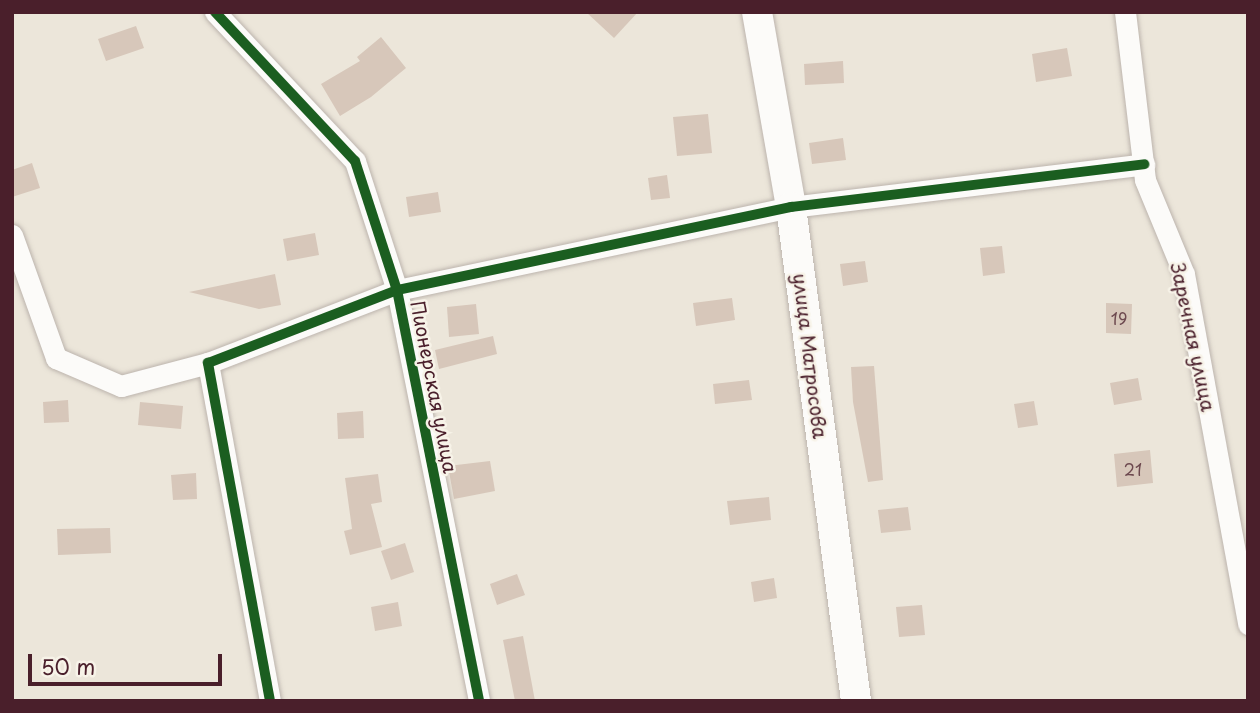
<!DOCTYPE html>
<meta charset="utf-8">
<style>
body{margin:0}
#map{position:relative;width:1260px;height:713px;overflow:hidden;background:#ece6da;font-family:"Playpen Sans",sans-serif}
div>[style]{position:absolute}
[style*='--x']{left:calc(var(--x)*1px);top:calc(var(--y)*1px);width:calc(var(--w)*1px);rotate:calc(var(--a)*1deg)}
.building>*{inset:0;background:#d7c7ba}
.roads{filter:drop-shadow(0 0 2px #bcb4ad) drop-shadow(0 0 2px #bcb4ad)}
.minor>*{height:21px;margin:-10.5px;padding:0 10.5px;transform-origin:10.5px;border-radius:10.5px;background:#fcfbf9}
.secondary>*{height:30px;margin:-15px;padding:0 15px;transform-origin:15px;border-radius:15px;background:#fcfbf9}
.cycleway>*{height:10px;margin:-5px;padding:0 5px;transform-origin:5px;border-radius:5px;background:#1b5e20}
span{translate:-50% -50%;white-space:nowrap;text-align:center;line-height:1.15;-webkit-text-stroke:5px #f7f3e8;paint-order:stroke}
.number-label{font-size:16px;color:#6d494f}
.number-label span{-webkit-text-stroke-width:0}
.street-label{font-size:19px;color:#4a1f2b}
.frame{position:absolute;inset:0;border:14px solid #4a1f2b;pointer-events:none}
.scale{position:absolute;left:28px;top:654px;width:194px;height:32px;box-sizing:border-box;border:4px solid #4a1f2b;border-top:0;padding-left:9px;font-size:21px;line-height:24px;white-space:nowrap;color:#4a1f2b;-webkit-text-stroke:5px #f7f3e8;paint-order:stroke}
</style>
<div id="map">
<div class="building">
<div style="clip-path:polygon(586px 12px,638px 12px,614px 38px)"></div>
<div style="clip-path:polygon(136px 26px,144px 48px,106px 61px,98px 39px)"></div>
<div style="clip-path:polygon(381px 37px,406px 68px,371px 97px,340px 116px,321px 84px,360px 61px,357px 57px)"></div>
<div style="clip-path:polygon(1067px 48px,1072px 76px,1036px 82px,1032px 54px)"></div>
<div style="clip-path:polygon(843px 61px,844px 83px,805px 85px,804px 64px)"></div>
<div style="clip-path:polygon(708px 114px,712px 153px,677px 156px,673px 117px)"></div>
<div style="clip-path:polygon(843px 138px,846px 160px,812px 164px,809px 143px)"></div>
<div style="clip-path:polygon(32px 163px,40px 188px,12px 197px,12px 170px)"></div>
<div style="clip-path:polygon(667px 175px,670px 198px,651px 200px,648px 178px)"></div>
<div style="clip-path:polygon(438px 192px,441px 212px,409px 217px,406px 197px)"></div>
<div style="clip-path:polygon(315px 233px,319px 255px,287px 261px,283px 239px)"></div>
<div style="clip-path:polygon(1002px 246px,1005px 273px,983px 276px,980px 248px)"></div>
<div style="clip-path:polygon(865px 261px,868px 282px,843px 286px,840px 264px)"></div>
<div style="clip-path:polygon(275px 274px,281px 305px,259px 309px,189px 292px)"></div>
<div style="clip-path:polygon(732px 298px,735px 320px,696px 326px,693px 303px)"></div>
<div style="clip-path:polygon(1106px 303px,1132px 304px,1131px 334px,1106px 333px)"></div>
<div style="clip-path:polygon(476px 304px,479px 334px,449px 337px,447px 307px)"></div>
<div style="clip-path:polygon(493px 336px,497px 354px,439px 369px,435px 350px)"></div>
<div style="clip-path:polygon(874px 366px,883px 480px,868px 482px,853px 402px,851px 367px)"></div>
<div style="clip-path:polygon(1138px 378px,1142px 400px,1114px 405px,1110px 383px)"></div>
<div style="clip-path:polygon(749px 380px,752px 400px,715px 404px,713px 384px)"></div>
<div style="clip-path:polygon(68px 400px,69px 422px,44px 423px,43px 402px)"></div>
<div style="clip-path:polygon(1034px 401px,1038px 425px,1018px 428px,1014px 404px)"></div>
<div style="clip-path:polygon(140px 402px,183px 406px,181px 429px,138px 425px)"></div>
<div style="clip-path:polygon(363px 411px,364px 438px,338px 439px,337px 413px)"></div>
<div style="clip-path:polygon(1150px 450px,1153px 483px,1117px 487px,1114px 454px)"></div>
<div style="clip-path:polygon(490px 461px,495px 491px,454px 499px,448px 466px)"></div>
<div style="clip-path:polygon(196px 473px,197px 499px,173px 500px,171px 475px)"></div>
<div style="clip-path:polygon(378px 474px,382px 502px,371px 504px,382px 547px,350px 555px,344px 531px,352px 529px,345px 478px)"></div>
<div style="clip-path:polygon(769px 497px,771px 520px,730px 525px,727px 501px)"></div>
<div style="clip-path:polygon(908px 507px,911px 530px,881px 533px,878px 510px)"></div>
<div style="clip-path:polygon(110px 528px,111px 553px,58px 555px,57px 529px)"></div>
<div style="clip-path:polygon(405px 543px,414px 572px,391px 580px,381px 551px)"></div>
<div style="clip-path:polygon(517px 574px,525px 595px,497px 605px,490px 584px)"></div>
<div style="clip-path:polygon(774px 578px,777px 598px,754px 602px,751px 582px)"></div>
<div style="clip-path:polygon(398px 602px,402px 626px,375px 631px,371px 607px)"></div>
<div style="clip-path:polygon(922px 605px,925px 635px,899px 637px,896px 607px)"></div>
<div style="clip-path:polygon(523px 636px,535px 701px,515px 701px,503px 640px)"></div>
</div>
<div class="roads">
<div class="minor">
<div style="--x:215;--y:12;--w:204;--a:46.8"></div>
<div style="--x:355;--y:161;--w:136;--a:72"></div>
<div style="--x:397;--y:290;--w:419;--a:78.7"></div>
<div style="--x:1125;--y:12;--w:169;--a:83.2"></div>
<div style="--x:1145;--y:180;--w:102;--a:67.5"></div>
<div style="--x:1184;--y:274;--w:356;--a:79.6"></div>
<div style="--x:12;--y:235;--w:131;--a:70.3"></div>
<div style="--x:56;--y:358;--w:71;--a:23.3"></div>
<div style="--x:121;--y:386;--w:90;--a:-14.8"></div>
<div style="--x:270;--y:701;--w:344;--a:-100.4"></div>
<div style="--x:208;--y:363;--w:203;--a:-21.1"></div>
<div style="--x:397;--y:290;--w:403;--a:-11.9"></div>
<div style="--x:791;--y:207;--w:356;--a:-6.9"></div>
</div>
<div class="secondary">
<div style="--x:757;--y:12;--w:198;--a:80.1"></div>
<div style="--x:791;--y:207;--w:498;--a:82.5"></div>
</div>
</div>
<div class="cycleway">
<div style="--x:215;--y:12;--w:204;--a:46.8"></div>
<div style="--x:355;--y:161;--w:136;--a:72"></div>
<div style="--x:397;--y:290;--w:419;--a:78.7"></div>
<div style="--x:270;--y:701;--w:344;--a:-100.4"></div>
<div style="--x:208;--y:363;--w:203;--a:-21.1"></div>
<div style="--x:397;--y:290;--w:403;--a:-11.9"></div>
<div style="--x:791;--y:207;--w:356;--a:-6.9"></div>
</div>
<div class="number-label">
<span style="left:1119px;top:318px">19</span>
<span style="left:1133px;top:469px">21</span>
</div>
<div class="street-label">
<span style="left:1193px;top:337px;rotate:78deg">Заречная улица</span>
<span style="left:810px;top:356px;rotate:83deg">улица Матросова</span>
<span style="left:434px;top:387px;rotate:79deg">Пионерская улица</span>
</div>
<div class="frame"></div>
<div class="scale">50 m</div>
</div>
